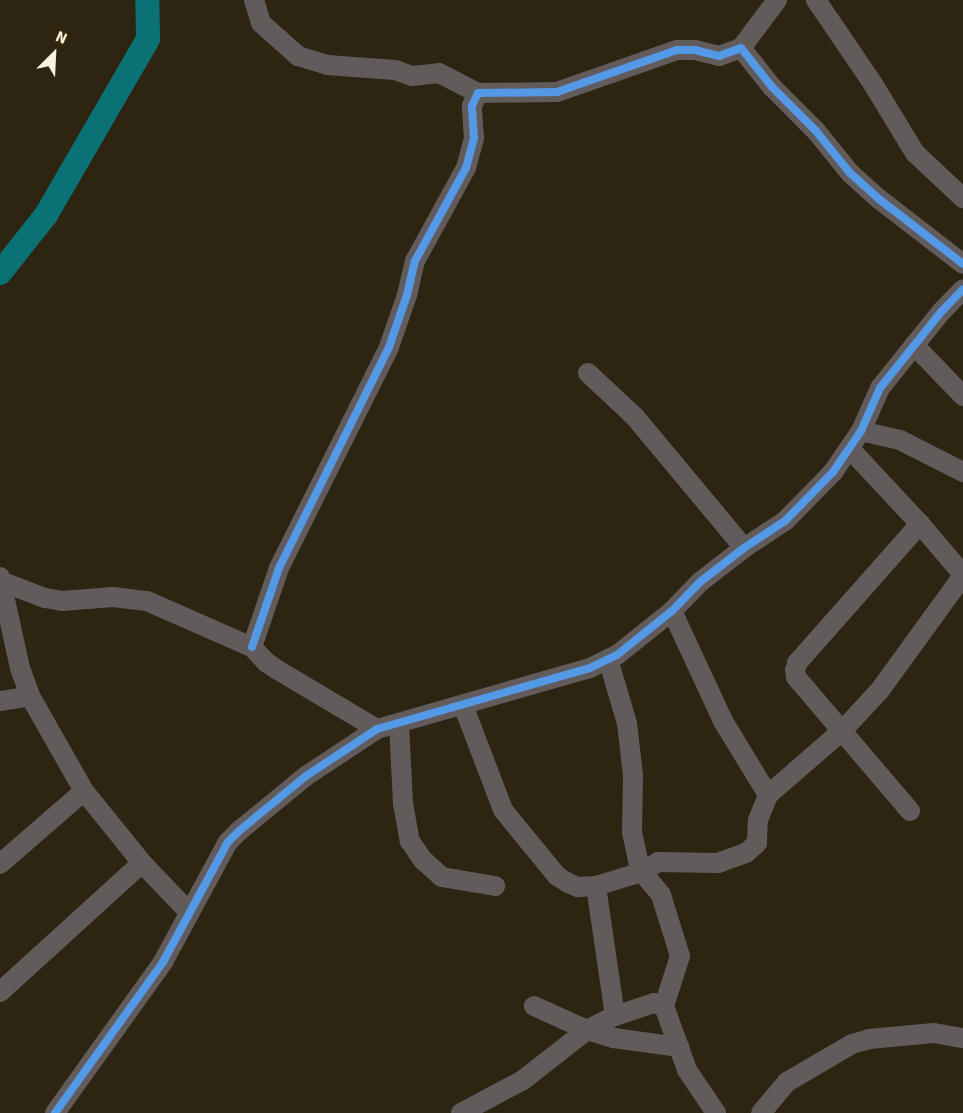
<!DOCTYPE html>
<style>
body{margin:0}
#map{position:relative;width:963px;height:1113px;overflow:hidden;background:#2d2412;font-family:"Source Sans 3",sans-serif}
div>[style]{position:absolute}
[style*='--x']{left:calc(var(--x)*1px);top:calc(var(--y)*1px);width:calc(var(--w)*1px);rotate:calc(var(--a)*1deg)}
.river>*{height:24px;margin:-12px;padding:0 12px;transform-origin:12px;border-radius:12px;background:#0a7274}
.minor>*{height:20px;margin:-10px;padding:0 10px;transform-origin:10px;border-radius:10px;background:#625b5c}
.cycleway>*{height:8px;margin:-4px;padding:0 4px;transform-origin:4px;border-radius:4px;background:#5399e6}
span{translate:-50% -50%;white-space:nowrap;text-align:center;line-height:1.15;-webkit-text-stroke:5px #392706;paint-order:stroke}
.north{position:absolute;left:24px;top:24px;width:60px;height:60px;-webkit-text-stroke:4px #392706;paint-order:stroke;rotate:24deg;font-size:16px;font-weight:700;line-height:24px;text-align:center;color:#fcf1df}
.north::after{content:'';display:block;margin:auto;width:21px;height:27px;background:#fcf1df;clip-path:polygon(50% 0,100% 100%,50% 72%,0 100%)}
</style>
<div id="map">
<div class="river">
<div style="--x:0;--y:273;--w:74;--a:-51.6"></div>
<div style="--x:46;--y:215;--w:203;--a:-59.9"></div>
<div style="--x:148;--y:39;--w:39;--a:-91"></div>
</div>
<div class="minor">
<div style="--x:254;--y:0;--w:24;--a:73"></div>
<div style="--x:261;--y:23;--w:50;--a:41.7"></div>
<div style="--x:298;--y:56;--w:30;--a:17"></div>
<div style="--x:327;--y:65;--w:68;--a:4.2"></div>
<div style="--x:395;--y:70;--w:18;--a:19"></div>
<div style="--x:412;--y:76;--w:27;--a:-6"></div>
<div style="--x:439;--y:73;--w:44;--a:27.1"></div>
<div style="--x:816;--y:0;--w:102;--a:55.8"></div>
<div style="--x:873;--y:84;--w:81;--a:58.7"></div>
<div style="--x:915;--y:153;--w:66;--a:43.2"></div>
<div style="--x:741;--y:48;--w:60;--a:-53.1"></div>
<div style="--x:914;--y:345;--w:71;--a:46.1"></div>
<div style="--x:588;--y:373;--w:64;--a:43.1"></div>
<div style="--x:635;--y:417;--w:170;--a:50.2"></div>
<div style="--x:861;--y:431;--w:40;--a:13"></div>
<div style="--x:900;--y:440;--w:71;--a:26.9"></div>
<div style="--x:0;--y:577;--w:93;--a:77.6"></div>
<div style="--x:20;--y:668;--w:30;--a:70"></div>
<div style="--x:30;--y:696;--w:109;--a:60.4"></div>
<div style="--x:84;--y:791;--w:92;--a:51.1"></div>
<div style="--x:142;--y:863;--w:68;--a:46.2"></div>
<div style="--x:3;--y:582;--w:45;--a:20.9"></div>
<div style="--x:45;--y:598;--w:17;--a:10"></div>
<div style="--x:62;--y:601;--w:51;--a:-4.5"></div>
<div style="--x:113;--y:597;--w:34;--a:7"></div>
<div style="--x:147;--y:601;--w:115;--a:23.7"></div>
<div style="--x:252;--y:647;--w:21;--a:47"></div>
<div style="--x:266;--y:662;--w:12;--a:35"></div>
<div style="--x:276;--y:669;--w:117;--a:30.7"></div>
<div style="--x:672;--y:611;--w:121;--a:65.1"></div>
<div style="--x:723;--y:721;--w:87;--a:58.7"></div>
<div style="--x:252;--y:647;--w:83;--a:-71.1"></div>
<div style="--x:279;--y:568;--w:247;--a:-63.5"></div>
<div style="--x:389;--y:347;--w:55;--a:-70.9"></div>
<div style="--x:407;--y:295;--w:35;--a:-77"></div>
<div style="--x:415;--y:261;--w:106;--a:-61.3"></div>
<div style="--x:466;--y:168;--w:31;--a:-75"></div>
<div style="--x:474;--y:138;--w:32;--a:-94"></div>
<div style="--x:472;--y:106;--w:14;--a:-65"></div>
<div style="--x:478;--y:93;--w:79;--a:-0.7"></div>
<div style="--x:557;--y:92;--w:127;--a:-19.3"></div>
<div style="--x:677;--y:50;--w:18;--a:0"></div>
<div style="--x:695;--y:50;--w:25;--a:14"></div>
<div style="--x:719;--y:56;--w:23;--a:-20"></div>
<div style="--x:741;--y:48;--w:50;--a:51.5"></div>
<div style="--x:772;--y:87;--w:62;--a:45"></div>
<div style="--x:816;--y:131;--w:54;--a:51"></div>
<div style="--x:850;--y:173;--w:39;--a:42"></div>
<div style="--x:879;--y:199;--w:106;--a:37.7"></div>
<div style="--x:608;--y:659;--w:67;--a:73.5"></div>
<div style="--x:627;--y:723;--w:53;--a:83.5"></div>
<div style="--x:633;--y:776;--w:56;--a:91"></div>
<div style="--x:632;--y:832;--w:30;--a:78"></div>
<div style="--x:638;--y:861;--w:12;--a:70"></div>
<div style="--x:642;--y:872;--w:30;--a:50"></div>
<div style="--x:661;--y:895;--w:64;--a:72.7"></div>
<div style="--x:680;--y:956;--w:52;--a:107.7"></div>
<div style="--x:664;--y:1006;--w:68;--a:70.2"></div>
<div style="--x:687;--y:1070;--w:52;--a:56"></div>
<div style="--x:0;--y:701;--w:30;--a:-9"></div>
<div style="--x:463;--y:705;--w:112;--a:69.1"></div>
<div style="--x:503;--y:810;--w:85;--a:50.7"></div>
<div style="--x:557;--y:876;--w:13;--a:32"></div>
<div style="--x:568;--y:883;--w:11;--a:22"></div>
<div style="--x:578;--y:887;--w:18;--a:-3"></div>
<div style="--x:596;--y:886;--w:48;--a:-16.9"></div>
<div style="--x:642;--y:872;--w:19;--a:-32"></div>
<div style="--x:658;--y:862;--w:60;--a:1"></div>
<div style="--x:718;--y:863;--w:30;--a:-20"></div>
<div style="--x:746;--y:853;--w:15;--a:-42"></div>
<div style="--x:757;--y:843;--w:23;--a:-88"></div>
<div style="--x:758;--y:820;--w:27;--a:-68"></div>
<div style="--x:768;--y:795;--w:99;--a:-40.9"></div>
<div style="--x:843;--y:730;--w:54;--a:-47.2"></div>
<div style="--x:880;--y:690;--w:140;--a:-54"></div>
<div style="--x:962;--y:577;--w:6;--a:-108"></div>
<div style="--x:960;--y:571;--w:62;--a:-130.4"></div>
<div style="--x:920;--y:524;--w:103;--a:-133"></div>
<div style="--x:399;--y:724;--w:79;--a:87.1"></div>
<div style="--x:403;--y:803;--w:39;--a:80"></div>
<div style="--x:410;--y:841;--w:23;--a:56"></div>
<div style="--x:423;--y:860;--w:25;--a:42"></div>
<div style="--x:442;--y:877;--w:54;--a:9.6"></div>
<div style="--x:910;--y:811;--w:176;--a:-130.4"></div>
<div style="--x:796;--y:677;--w:7;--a:-98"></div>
<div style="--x:795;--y:670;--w:7;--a:-74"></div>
<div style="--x:797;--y:663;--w:186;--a:-48.5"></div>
<div style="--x:0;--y:864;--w:111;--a:-41"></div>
<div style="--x:596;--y:886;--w:131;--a:81.7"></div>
<div style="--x:0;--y:992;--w:192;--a:-42.3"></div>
<div style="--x:534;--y:1006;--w:58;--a:24.4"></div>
<div style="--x:587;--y:1030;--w:28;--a:17"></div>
<div style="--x:614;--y:1038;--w:66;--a:7.9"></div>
<div style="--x:55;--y:1113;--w:186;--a:-54.4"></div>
<div style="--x:163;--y:962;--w:136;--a:-61.6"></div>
<div style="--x:228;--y:842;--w:16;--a:-45"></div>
<div style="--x:239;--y:831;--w:87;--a:-39.4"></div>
<div style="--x:306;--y:776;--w:85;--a:-33.5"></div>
<div style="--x:377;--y:729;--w:222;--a:-16"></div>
<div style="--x:590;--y:668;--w:30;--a:-26"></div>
<div style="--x:617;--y:655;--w:70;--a:-38.7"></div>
<div style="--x:672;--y:611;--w:40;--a:-46"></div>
<div style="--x:700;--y:582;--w:56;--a:-37.7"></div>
<div style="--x:744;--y:548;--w:49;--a:-33.4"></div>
<div style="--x:785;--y:521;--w:69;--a:-45.6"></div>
<div style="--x:833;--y:472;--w:50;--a:-55.7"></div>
<div style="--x:861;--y:431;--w:47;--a:-66.2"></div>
<div style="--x:880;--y:388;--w:99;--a:-51.2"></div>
<div style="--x:942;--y:311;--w:30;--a:-46"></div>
<div style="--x:461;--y:1113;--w:70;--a:-28"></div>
<div style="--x:523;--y:1080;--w:81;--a:-38"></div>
<div style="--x:587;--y:1030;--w:31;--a:-27"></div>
<div style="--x:615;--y:1016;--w:41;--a:-18.4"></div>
<div style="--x:654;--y:1003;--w:10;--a:17"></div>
<div style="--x:761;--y:1113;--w:40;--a:-50"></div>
<div style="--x:787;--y:1082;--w:75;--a:-30.3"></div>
<div style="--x:852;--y:1044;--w:18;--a:-16"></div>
<div style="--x:869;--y:1039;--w:65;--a:-5.3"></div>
<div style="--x:934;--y:1033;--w:29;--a:10"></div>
</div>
<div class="cycleway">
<div style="--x:252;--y:647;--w:83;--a:-71.1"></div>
<div style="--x:279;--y:568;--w:247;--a:-63.5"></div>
<div style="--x:389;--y:347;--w:55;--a:-70.9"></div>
<div style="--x:407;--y:295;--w:35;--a:-77"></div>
<div style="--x:415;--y:261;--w:106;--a:-61.3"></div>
<div style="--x:466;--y:168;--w:31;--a:-75"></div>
<div style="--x:474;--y:138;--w:32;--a:-94"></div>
<div style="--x:472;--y:106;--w:14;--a:-65"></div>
<div style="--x:478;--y:93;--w:79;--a:-0.7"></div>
<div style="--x:557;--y:92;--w:127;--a:-19.3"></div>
<div style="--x:677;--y:50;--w:18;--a:0"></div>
<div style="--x:695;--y:50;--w:25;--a:14"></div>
<div style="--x:719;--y:56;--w:23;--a:-20"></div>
<div style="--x:741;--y:48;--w:50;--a:51.5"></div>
<div style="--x:772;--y:87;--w:62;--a:45"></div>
<div style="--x:816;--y:131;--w:54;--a:51"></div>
<div style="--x:850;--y:173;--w:39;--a:42"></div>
<div style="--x:879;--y:199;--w:106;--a:37.7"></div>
<div style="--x:55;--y:1113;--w:186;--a:-54.4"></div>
<div style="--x:163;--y:962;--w:136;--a:-61.6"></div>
<div style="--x:228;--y:842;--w:16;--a:-45"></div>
<div style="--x:239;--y:831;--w:87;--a:-39.4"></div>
<div style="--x:306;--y:776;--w:85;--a:-33.5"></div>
<div style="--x:377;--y:729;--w:222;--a:-16"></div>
<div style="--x:590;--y:668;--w:30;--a:-26"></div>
<div style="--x:617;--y:655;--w:70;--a:-38.7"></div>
<div style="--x:672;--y:611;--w:40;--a:-46"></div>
<div style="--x:700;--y:582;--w:56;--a:-37.7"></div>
<div style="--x:744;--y:548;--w:49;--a:-33.4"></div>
<div style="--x:785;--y:521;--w:69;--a:-45.6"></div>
<div style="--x:833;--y:472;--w:50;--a:-55.7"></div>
<div style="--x:861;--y:431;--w:47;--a:-66.2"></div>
<div style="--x:880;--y:388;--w:99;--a:-51.2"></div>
<div style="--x:942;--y:311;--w:30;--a:-46"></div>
</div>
<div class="north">N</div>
</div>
